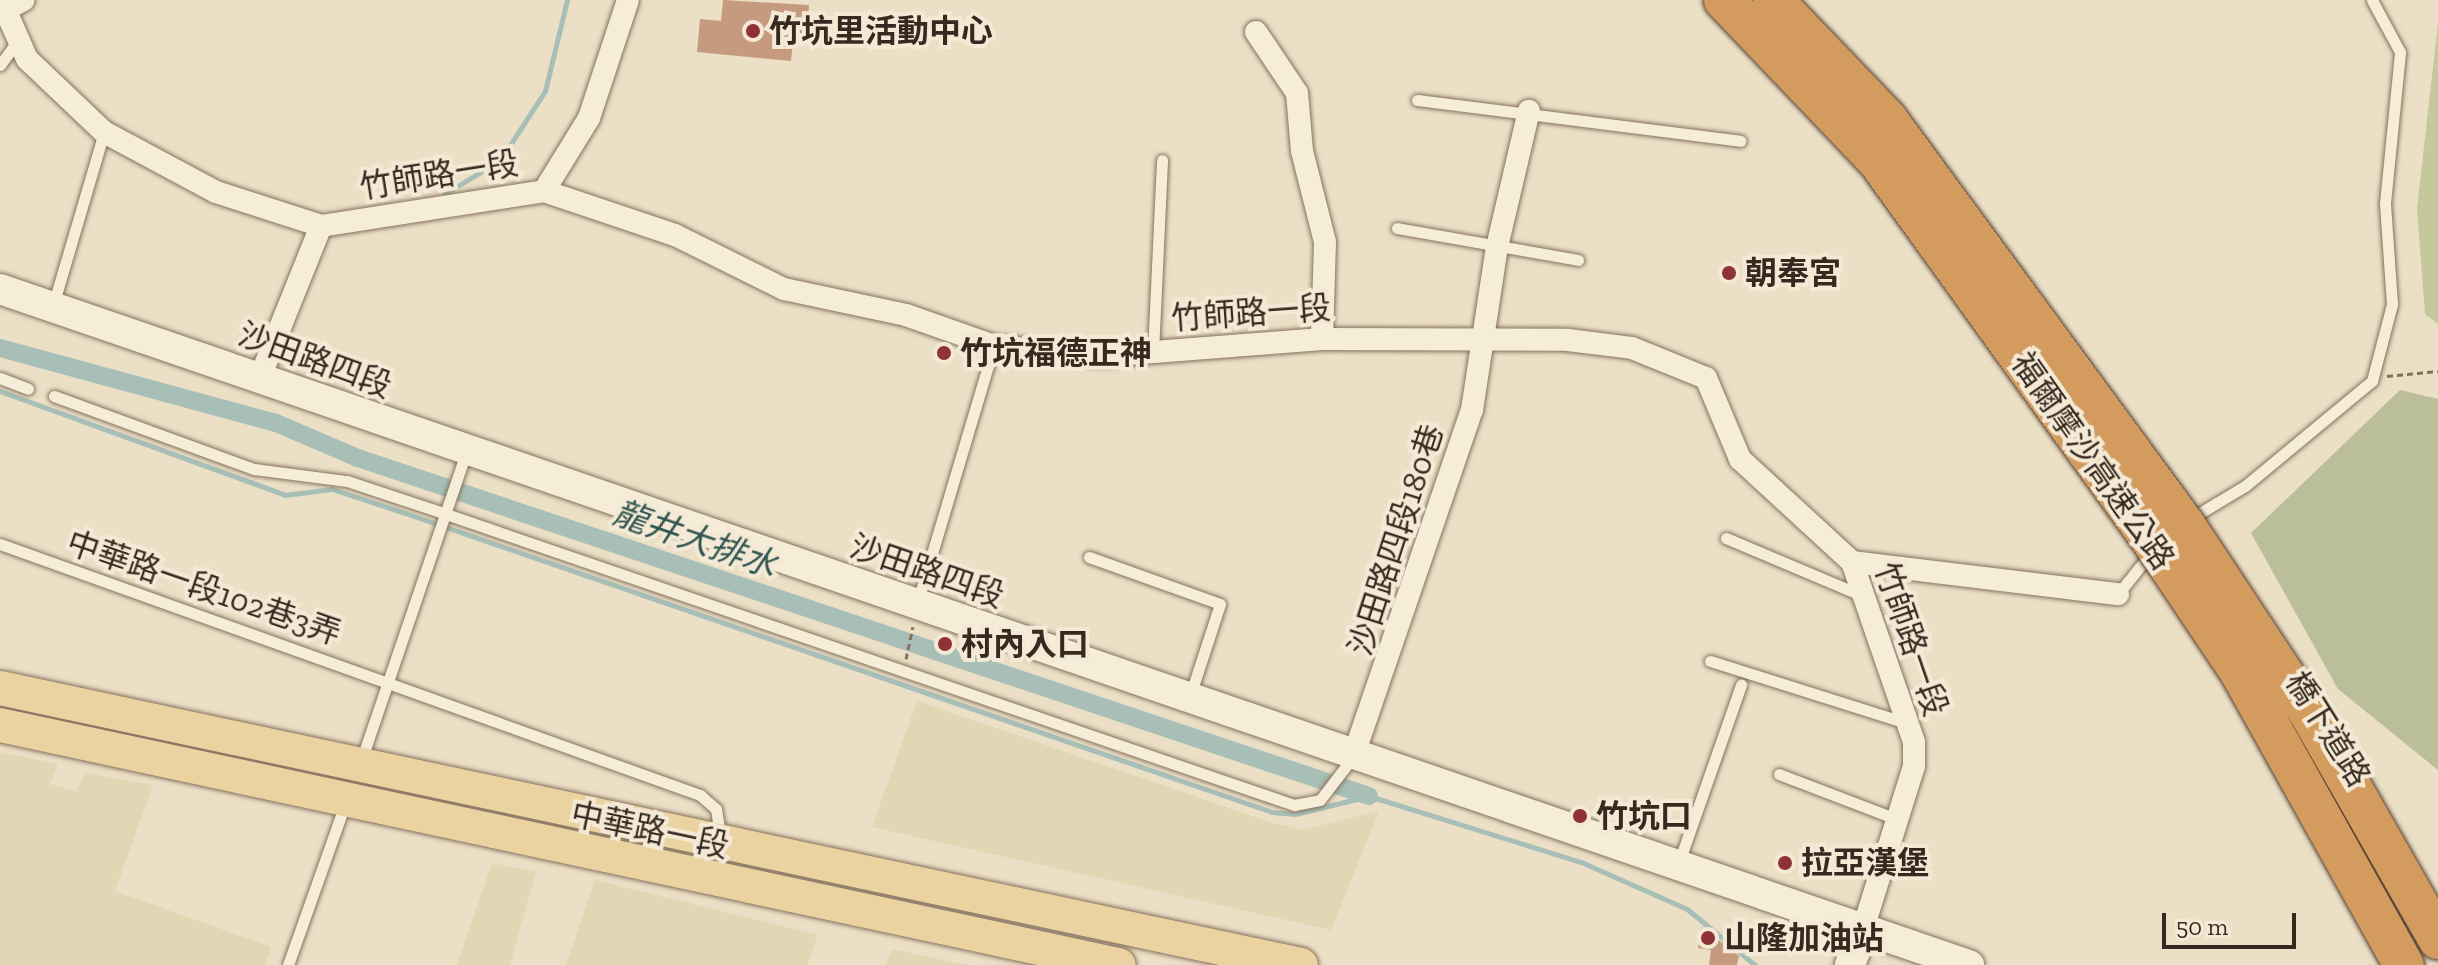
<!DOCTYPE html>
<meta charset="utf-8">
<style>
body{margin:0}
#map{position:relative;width:2438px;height:965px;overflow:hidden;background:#ebdfc6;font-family:"Zilla Slab","Noto Sans TC",serif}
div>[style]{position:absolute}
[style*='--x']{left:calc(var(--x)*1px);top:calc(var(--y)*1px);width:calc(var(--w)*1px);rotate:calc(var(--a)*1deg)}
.farmland>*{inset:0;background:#e0d7b4}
.green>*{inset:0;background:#c4c89b}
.cemetery>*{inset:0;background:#babe99}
.stream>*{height:5px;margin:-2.5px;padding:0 2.5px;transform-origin:2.5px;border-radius:2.5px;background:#a7bfb7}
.canal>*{height:18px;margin:-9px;padding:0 9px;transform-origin:9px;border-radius:9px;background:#a7bfb7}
.building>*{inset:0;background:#c69a7f}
.path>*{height:3px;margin-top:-1.5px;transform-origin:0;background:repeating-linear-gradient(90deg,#85715d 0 6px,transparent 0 10px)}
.roads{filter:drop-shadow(0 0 2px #85715d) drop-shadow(0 0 2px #85715d)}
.lane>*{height:11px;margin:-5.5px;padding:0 5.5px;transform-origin:5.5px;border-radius:5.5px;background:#f6edd9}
.street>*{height:22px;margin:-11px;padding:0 11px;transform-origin:11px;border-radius:11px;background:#f6edd9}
.secondary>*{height:30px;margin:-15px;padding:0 15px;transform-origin:15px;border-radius:15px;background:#f6edd9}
.primary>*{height:34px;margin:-17px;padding:0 17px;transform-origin:17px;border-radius:17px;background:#ebd2a1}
.bridges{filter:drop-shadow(0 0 2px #534031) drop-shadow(0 0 2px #534031)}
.highway-bridge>*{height:40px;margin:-20px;padding:0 20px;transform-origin:20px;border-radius:20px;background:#d39c5e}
.dots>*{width:22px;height:22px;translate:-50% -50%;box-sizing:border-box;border:4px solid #f3e9d5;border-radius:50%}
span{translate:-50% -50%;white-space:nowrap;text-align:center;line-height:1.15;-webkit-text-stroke:8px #f3e9d5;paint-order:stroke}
.poi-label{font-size:32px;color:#362a20;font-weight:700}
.left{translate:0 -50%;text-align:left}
.street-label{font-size:32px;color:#362a20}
.water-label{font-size:34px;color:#305551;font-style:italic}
.scale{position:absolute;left:2162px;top:913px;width:134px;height:36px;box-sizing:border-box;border:4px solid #362a20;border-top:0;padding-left:10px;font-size:24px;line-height:28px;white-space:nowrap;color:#362a20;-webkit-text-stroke:6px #f3e9d5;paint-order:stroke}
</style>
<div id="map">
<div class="farmland">
<div style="clip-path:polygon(917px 701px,1273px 823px,1303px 830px,1379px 811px,1331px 930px,872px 827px)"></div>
<div style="clip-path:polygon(0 752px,58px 764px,50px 784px,76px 791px,86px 773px,153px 785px,115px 891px,271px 947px,265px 965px,0 965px)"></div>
<div style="clip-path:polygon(492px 863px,536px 872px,510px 965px,457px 965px)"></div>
<div style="clip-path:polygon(595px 880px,818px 935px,807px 965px,566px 965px)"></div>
<div style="clip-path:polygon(892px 949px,966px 965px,886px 965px)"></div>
</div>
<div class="green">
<div style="clip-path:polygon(2438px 23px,2438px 324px,2425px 314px,2417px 209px)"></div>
</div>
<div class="cemetery">
<div style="clip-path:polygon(2400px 390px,2438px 399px,2438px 770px,2338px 689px,2251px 533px)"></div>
</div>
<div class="stream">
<div style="--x:445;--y:194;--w:66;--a:-32"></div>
<div style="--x:501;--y:159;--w:81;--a:-57.1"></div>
<div style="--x:545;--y:91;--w:94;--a:-76.4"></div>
<div style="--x:0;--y:391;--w:303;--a:20"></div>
<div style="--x:285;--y:495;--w:47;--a:-7.3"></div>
<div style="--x:332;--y:489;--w:77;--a:18.2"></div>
<div style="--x:405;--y:513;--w:917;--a:19.03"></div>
<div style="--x:1272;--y:812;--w:23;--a:5"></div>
<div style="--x:1295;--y:814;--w:76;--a:-13.7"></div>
<div style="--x:1369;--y:796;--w:222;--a:17.3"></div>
<div style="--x:1581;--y:862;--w:116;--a:23.9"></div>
<div style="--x:1687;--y:909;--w:88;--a:39.5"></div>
</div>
<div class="canal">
<div style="--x:0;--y:348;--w:286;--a:15.2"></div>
<div style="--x:276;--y:423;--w:89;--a:23.1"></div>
<div style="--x:358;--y:458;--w:1066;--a:18.49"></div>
</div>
<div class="building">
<div style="clip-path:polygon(723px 0,809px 5px,806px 43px,793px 41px,791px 61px,697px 52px,700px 19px,721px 21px)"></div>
<div style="clip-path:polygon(1702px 927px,1739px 956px,1737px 965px,1709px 965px,1711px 950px,1698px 948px)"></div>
</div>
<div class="path">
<div style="--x:2387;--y:376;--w:51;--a:-5.6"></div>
<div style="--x:906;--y:659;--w:33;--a:-78"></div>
</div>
<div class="roads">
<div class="lane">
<div style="--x:0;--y:65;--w:27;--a:-54"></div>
<div style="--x:1417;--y:100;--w:326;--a:7.2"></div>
<div style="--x:1397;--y:228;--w:184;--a:10"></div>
<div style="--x:54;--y:302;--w:177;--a:-73.6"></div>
<div style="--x:1153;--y:352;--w:192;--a:-87.3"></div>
<div style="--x:0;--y:378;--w:30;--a:21"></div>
<div style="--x:54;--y:396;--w:213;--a:20.1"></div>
<div style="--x:254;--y:469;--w:94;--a:7.4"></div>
<div style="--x:347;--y:481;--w:104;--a:18.4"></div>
<div style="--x:446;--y:514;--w:897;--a:18.94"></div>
<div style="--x:1294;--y:805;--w:26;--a:-11"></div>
<div style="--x:1320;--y:800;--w:54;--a:-52.5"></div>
<div style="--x:2190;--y:519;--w:64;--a:-31"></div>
<div style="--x:2245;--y:486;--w:165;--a:-39.6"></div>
<div style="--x:2372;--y:381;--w:80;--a:-75.4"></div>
<div style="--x:2392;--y:304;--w:101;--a:-94"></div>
<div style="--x:2385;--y:203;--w:152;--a:-84.3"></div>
<div style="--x:2400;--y:52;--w:59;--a:-118.3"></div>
<div style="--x:1726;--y:538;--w:147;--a:22.9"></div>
<div style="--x:0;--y:544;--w:744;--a:19.73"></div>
<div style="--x:700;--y:795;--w:21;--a:41"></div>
<div style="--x:716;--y:809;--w:26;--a:81"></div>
<div style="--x:1089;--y:557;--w:139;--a:19.7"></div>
<div style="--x:1220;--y:604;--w:97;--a:108.1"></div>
<div style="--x:2118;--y:594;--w:51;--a:-51.3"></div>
<div style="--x:917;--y:604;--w:269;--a:-73.4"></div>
<div style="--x:1710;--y:661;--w:203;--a:17.5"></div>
<div style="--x:361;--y:761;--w:326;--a:-71.2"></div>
<div style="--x:1779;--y:774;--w:129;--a:21"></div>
<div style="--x:1679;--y:862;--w:188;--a:-70.7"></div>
<div style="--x:288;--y:965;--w:171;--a:-70.5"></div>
</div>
<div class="street">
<div style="--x:1;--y:0;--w:64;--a:66.2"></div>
<div style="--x:27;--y:59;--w:106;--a:43.5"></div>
<div style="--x:104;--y:132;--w:127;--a:28.2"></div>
<div style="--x:216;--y:192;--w:110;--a:17.9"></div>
<div style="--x:321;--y:226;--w:226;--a:-8.9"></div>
<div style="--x:544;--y:191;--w:138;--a:18.6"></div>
<div style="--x:675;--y:235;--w:122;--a:26.4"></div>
<div style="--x:784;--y:289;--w:125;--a:12"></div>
<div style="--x:906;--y:315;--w:93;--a:19.4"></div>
<div style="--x:994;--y:346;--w:108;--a:5.3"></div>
<div style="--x:1102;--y:356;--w:221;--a:-4.4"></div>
<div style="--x:1322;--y:339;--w:246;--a:0.2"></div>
<div style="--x:1568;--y:340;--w:64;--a:7.1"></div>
<div style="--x:1632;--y:348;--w:80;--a:22.1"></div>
<div style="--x:1706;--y:378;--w:88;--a:67.2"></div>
<div style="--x:1740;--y:459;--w:152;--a:42.6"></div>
<div style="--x:1852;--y:562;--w:190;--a:71"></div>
<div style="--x:1914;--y:742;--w:24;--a:90"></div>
<div style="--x:1914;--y:766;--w:171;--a:107.4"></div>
<div style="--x:5;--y:10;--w:21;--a:-28"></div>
<div style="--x:1256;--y:32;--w:73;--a:56.1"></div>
<div style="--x:1297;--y:93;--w:58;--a:85.1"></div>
<div style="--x:1302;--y:151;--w:94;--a:75.8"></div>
<div style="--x:1325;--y:242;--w:97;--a:91.8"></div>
<div style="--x:544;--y:191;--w:86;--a:-58.3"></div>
<div style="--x:589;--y:118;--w:124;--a:-71.7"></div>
<div style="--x:259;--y:380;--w:166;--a:-68.1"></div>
<div style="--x:1852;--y:562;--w:268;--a:6.9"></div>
<div style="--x:1353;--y:757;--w:367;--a:-71.1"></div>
<div style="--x:1472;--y:410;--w:165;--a:-81.3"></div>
<div style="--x:1497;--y:247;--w:140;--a:-76.8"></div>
<div style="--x:2320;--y:777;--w:157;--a:60.7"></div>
</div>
<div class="secondary">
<div style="--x:0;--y:289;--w:2082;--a:18.95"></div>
<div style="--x:1850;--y:965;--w:38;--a:-70"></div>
</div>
<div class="primary">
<div style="--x:0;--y:688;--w:1330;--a:12.02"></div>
<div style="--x:0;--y:725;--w:1144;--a:12.11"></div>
</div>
</div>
<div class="bridges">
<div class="highway-bridge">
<div style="--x:1724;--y:0;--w:223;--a:46.3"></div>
<div style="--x:1878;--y:161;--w:476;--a:54.2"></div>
<div style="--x:2156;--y:547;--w:151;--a:56.1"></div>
<div style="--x:2240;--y:672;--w:336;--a:60.8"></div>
<div style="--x:1773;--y:0;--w:165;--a:46.2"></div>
<div style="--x:1887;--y:119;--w:504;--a:53.72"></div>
<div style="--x:2185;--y:525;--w:221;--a:56.5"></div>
<div style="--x:2307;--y:709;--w:265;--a:60.3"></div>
</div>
</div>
<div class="dots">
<div style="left:753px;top:31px;background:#8f3235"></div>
<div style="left:1729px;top:273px;background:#8f3235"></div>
<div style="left:944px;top:353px;background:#8f3235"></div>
<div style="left:945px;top:644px;background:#8f3235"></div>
<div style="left:1580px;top:816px;background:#8f3235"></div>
<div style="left:1785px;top:863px;background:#8f3235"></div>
<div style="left:1708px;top:938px;background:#8f3235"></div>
</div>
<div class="poi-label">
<span class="left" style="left:769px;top:31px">竹坑里活動中心</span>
<span class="left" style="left:1745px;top:273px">朝奉宮</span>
<span class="left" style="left:960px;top:353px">竹坑福德正神</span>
<span class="left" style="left:961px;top:644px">村內入口</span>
<span class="left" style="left:1596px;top:816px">竹坑口</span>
<span class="left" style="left:1801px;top:863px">拉亞漢堡</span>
<span class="left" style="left:1724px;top:938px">山隆加油站</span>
</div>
<div class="street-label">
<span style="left:439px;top:175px;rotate:-9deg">竹師路一段</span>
<span style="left:1251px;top:313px;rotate:-4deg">竹師路一段</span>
<span style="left:315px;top:360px;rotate:20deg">沙田路四段</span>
<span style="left:2093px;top:461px;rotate:55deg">福爾摩沙高速公路</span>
<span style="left:1396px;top:540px;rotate:-72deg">沙田路四段180巷</span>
<span style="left:927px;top:571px;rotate:19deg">沙田路四段</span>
<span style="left:204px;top:588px;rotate:19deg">中華路一段102巷3弄</span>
<span style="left:1911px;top:639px;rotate:71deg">竹師路一段</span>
<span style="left:2328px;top:729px;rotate:58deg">橋下道路</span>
<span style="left:650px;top:830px;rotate:12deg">中華路一段</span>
</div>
<div class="water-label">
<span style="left:695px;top:539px;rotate:19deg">龍井大排水</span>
</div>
<div class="scale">50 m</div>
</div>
